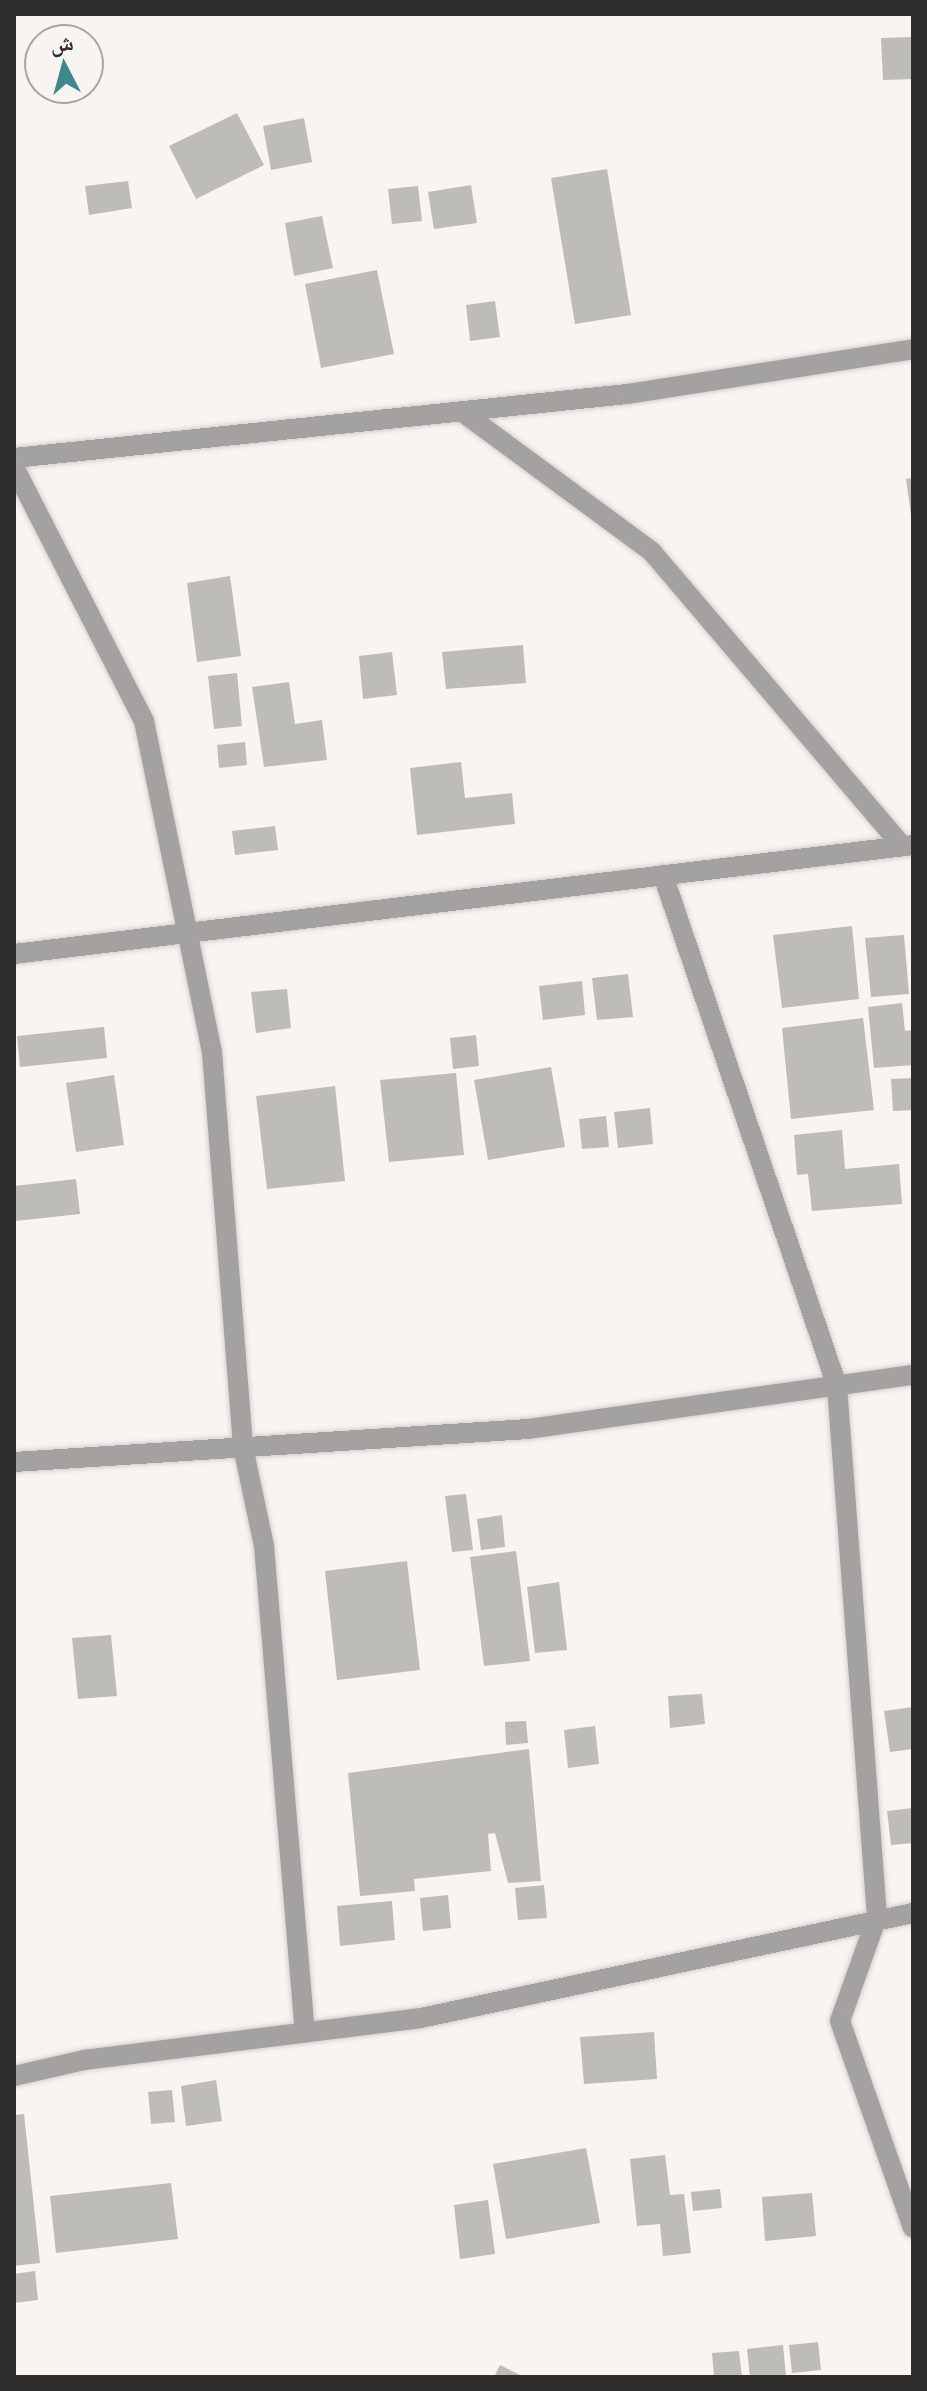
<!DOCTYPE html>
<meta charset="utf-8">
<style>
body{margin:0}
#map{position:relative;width:927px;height:2391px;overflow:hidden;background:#f7f4f1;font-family:Barlow,"Noto Naskh Arabic",sans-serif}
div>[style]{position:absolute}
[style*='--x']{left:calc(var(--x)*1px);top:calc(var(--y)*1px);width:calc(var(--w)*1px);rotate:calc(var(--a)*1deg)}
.building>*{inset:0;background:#bebcb9}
.roads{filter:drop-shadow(0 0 2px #d3d0ce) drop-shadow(0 0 2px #d3d0ce)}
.minor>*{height:20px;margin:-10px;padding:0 10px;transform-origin:10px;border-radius:10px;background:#a4a2a1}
span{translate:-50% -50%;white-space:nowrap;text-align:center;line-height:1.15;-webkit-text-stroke:7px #f7f4f1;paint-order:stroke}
.frame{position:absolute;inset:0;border:16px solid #2f2e2d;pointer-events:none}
.north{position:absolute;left:24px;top:24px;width:80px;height:80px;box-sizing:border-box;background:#f7f4f1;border:2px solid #a7a5a3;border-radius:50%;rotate:354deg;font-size:22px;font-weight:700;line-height:32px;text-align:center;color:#2f2e2d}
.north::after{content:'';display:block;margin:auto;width:28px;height:36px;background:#40888e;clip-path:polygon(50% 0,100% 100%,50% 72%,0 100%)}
</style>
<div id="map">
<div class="building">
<div style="clip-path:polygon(913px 37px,913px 79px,883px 80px,881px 38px)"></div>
<div style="clip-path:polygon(237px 113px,264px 165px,196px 199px,169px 146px)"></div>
<div style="clip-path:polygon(304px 118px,312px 162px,271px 170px,263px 126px)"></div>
<div style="clip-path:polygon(607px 169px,631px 315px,575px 324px,551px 178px)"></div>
<div style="clip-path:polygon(128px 181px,132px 208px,89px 215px,85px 186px)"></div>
<div style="clip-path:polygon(471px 185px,477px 223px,434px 229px,428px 192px)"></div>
<div style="clip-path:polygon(418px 186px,422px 221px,392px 224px,388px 189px)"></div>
<div style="clip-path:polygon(322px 216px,333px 268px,294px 276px,285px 223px)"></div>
<div style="clip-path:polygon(377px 270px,394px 354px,321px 368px,305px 284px)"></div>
<div style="clip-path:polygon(495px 301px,500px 337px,470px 341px,466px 305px)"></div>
<div style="clip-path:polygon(913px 478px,913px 515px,911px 515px,906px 479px)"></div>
<div style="clip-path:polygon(230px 576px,241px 656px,197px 662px,187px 583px)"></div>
<div style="clip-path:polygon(523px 645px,526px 683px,446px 689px,442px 652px)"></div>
<div style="clip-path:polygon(392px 652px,397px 695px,363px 699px,359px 656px)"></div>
<div style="clip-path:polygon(237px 673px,242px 726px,214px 729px,208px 676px)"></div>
<div style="clip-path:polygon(289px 682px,295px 724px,322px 720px,327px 760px,264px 767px,252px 687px)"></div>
<div style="clip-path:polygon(245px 742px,247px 765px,219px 768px,217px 745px)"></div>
<div style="clip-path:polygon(461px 762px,465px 798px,512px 793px,515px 824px,417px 835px,410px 768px)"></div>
<div style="clip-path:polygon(275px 826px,278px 850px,235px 855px,232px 831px)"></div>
<div style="clip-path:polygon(852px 926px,859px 999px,782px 1008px,773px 935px)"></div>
<div style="clip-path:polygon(904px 935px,909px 994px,871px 997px,865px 938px)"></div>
<div style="clip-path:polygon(628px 974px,633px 1017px,597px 1020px,592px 978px)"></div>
<div style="clip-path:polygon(582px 981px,585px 1015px,543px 1020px,539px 986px)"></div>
<div style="clip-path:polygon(287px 989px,291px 1028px,256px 1033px,251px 992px)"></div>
<div style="clip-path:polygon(902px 1003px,905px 1031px,913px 1030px,913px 1065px,874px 1068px,868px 1007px)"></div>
<div style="clip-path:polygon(863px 1018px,874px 1110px,791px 1119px,782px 1028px)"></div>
<div style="clip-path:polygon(104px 1027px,107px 1058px,20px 1067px,17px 1036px)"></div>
<div style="clip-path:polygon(476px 1035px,479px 1066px,453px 1069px,450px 1038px)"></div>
<div style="clip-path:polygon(551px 1067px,565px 1147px,488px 1160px,474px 1080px)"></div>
<div style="clip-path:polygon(456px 1073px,464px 1155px,389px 1162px,380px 1080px)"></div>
<div style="clip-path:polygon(114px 1075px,124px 1145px,76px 1152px,66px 1083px)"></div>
<div style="clip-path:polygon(913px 1078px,913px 1110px,893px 1111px,891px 1079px)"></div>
<div style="clip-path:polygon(335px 1086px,345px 1181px,267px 1189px,256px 1096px)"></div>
<div style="clip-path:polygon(650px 1108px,653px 1144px,618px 1148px,614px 1112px)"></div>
<div style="clip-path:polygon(606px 1116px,609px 1147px,582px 1149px,579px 1119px)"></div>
<div style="clip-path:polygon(842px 1130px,845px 1169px,899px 1164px,902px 1204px,812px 1211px,808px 1174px,797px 1175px,794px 1135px)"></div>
<div style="clip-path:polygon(76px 1179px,80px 1214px,16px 1221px,14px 1186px)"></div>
<div style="clip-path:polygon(466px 1494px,473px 1550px,452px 1552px,445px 1496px)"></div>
<div style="clip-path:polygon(502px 1515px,505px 1547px,481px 1550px,477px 1519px)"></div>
<div style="clip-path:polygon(516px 1551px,530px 1661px,484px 1666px,470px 1557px)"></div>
<div style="clip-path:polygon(407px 1561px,420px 1670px,337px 1680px,325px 1571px)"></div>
<div style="clip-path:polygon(559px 1582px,567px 1650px,535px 1653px,527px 1587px)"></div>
<div style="clip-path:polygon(111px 1635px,117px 1696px,78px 1699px,72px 1638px)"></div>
<div style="clip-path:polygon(702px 1694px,705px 1724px,670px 1728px,668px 1696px)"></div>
<div style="clip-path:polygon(913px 1707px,913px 1749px,890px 1752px,884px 1711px)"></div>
<div style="clip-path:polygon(526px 1721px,528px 1743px,506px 1745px,505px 1722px)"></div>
<div style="clip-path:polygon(595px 1726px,599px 1764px,568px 1768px,564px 1730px)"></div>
<div style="clip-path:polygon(529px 1749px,541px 1881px,508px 1883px,495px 1833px,488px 1834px,491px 1871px,414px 1879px,415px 1891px,360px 1896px,348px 1773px)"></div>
<div style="clip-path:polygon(913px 1808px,913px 1843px,891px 1845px,887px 1811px)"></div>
<div style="clip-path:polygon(544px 1885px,547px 1918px,518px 1920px,515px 1888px)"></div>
<div style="clip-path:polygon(448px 1895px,451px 1928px,423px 1931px,420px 1898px)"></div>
<div style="clip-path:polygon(392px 1901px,395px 1940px,340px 1946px,337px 1906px)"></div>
<div style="clip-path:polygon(654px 2032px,657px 2079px,584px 2084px,580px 2037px)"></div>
<div style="clip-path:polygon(216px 2080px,222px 2121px,186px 2126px,181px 2086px)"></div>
<div style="clip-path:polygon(172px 2090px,175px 2122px,151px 2124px,148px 2092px)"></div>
<div style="clip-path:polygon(24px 2114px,40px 2263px,14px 2266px,14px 2115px)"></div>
<div style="clip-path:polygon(586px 2148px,600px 2223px,506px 2239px,493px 2164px)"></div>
<div style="clip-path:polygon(665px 2155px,670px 2195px,684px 2194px,691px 2253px,663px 2256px,660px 2224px,637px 2226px,630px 2159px)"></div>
<div style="clip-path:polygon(171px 2183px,178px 2239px,56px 2253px,50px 2196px)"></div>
<div style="clip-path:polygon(720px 2189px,722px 2208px,693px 2211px,691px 2192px)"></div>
<div style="clip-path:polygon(812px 2193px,816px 2236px,765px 2241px,762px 2197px)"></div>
<div style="clip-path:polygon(488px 2200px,495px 2254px,460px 2259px,454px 2205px)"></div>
<div style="clip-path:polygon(35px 2271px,38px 2300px,14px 2303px,14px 2274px)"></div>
<div style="clip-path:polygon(818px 2342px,821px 2370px,792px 2373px,789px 2345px)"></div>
<div style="clip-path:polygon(783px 2345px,786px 2377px,750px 2377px,747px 2349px)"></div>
<div style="clip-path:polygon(739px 2351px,742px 2377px,714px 2377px,712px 2353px)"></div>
<div style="clip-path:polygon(500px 2365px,524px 2377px,494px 2377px)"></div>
</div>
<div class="roads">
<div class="minor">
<div style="--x:461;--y:411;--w:237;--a:36.4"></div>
<div style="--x:652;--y:552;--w:386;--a:49.6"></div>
<div style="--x:14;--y:458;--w:616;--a:-5.96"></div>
<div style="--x:627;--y:394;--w:290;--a:-8.9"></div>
<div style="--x:14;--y:467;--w:285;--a:62.9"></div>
<div style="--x:144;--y:721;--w:338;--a:78.4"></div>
<div style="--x:212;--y:1052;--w:396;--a:85.5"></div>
<div style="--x:243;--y:1447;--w:101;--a:78"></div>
<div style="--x:264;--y:1546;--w:488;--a:85.2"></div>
<div style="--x:663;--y:875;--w:540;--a:71.2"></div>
<div style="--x:837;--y:1386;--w:533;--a:85.69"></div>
<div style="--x:877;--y:1917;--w:110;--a:109.6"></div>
<div style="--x:840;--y:2021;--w:219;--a:70.6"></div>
<div style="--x:14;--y:954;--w:906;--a:-6.91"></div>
<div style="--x:14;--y:1462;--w:515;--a:-3.67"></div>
<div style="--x:528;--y:1429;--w:389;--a:-8"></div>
<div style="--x:14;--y:2076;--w:72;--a:-12.9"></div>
<div style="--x:84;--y:2060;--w:340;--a:-7.1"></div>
<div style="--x:421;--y:2018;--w:503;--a:-12.05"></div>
</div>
</div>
<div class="frame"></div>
<div class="north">ش</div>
</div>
